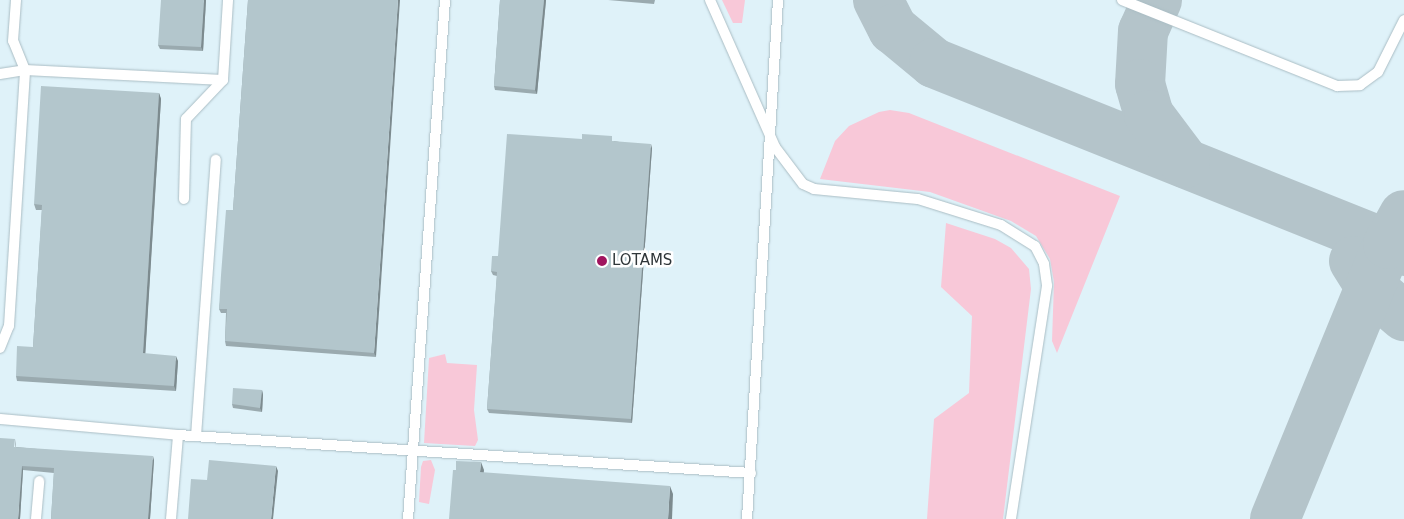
<!DOCTYPE html>
<style>
body{margin:0}
#map{position:relative;width:1404px;height:519px;overflow:hidden;background:#dff2f9;font-family:"DejaVu Sans",sans-serif}
div>[style]{position:absolute}
[style*='--x']{left:calc(var(--x)*1px);top:calc(var(--y)*1px);width:calc(var(--w)*1px);rotate:calc(var(--a)*1deg)}
.green>*{inset:0;background:#f8c8d8}
.taxiway>*{height:50px;margin:-25px;padding:0 25px;transform-origin:25px;border-radius:25px;background:#b4c4ca}
.roads{filter:drop-shadow(0 0 1px #aabdc4) drop-shadow(0 0 1px #aabdc4)}
.service>*{height:10px;margin:-5px;padding:0 5px;transform-origin:5px;border-radius:5px;background:#fff}
.wall>*{inset:0;background:#9aaaaf}
.shaded-wall>*{inset:0;background:#7d8b8f}
.building>*{inset:0;background:#b3c6cc}
.dots>*{width:14px;height:14px;translate:-50% -50%;box-sizing:border-box;border:2px solid #fff;border-radius:50%}
span{translate:-50% -50%;white-space:nowrap;text-align:center;line-height:1.15;-webkit-text-stroke:5px #fff;paint-order:stroke}
.poi-label{font-size:15px;color:#2f3639}
.left{translate:0 -50%;text-align:left}
</style>
<div id="map">
<div class="green">
<div style="clip-path:polygon(722px 0,745px 0,742px 23px,733px 23px)"></div>
<div style="clip-path:polygon(890px 110px,909px 113px,1120px 196px,1057px 353px,1052px 341px,1054px 282px,1050px 259px,1036px 236px,1011px 221px,930px 192px,820px 179px,835px 141px,849px 126px,879px 112px)"></div>
<div style="clip-path:polygon(946px 223px,995px 239px,1011px 248px,1029px 269px,1031px 289px,1003px 519px,927px 519px,934px 419px,969px 393px,972px 316px,941px 287px)"></div>
<div style="clip-path:polygon(445px 354px,447px 363px,477px 365px,474px 410px,478px 440px,475px 446px,424px 443px,429px 358px)"></div>
<div style="clip-path:polygon(431px 460px,435px 470px,429px 504px,419px 502px,421px 467px,423px 461px)"></div>
</div>
<div class="taxiway">
<div style="--x:878;--y:0;--w:33;--a:63"></div>
<div style="--x:893;--y:29;--w:53;--a:39.7"></div>
<div style="--x:934;--y:63;--w:506;--a:21.8"></div>
<div style="--x:1157;--y:0;--w:34;--a:114"></div>
<div style="--x:1143;--y:31;--w:53;--a:93.2"></div>
<div style="--x:1140;--y:84;--w:32;--a:74"></div>
<div style="--x:1149;--y:115;--w:60;--a:53.1"></div>
<div style="--x:1354;--y:261;--w:31;--a:58"></div>
<div style="--x:1370;--y:287;--w:45;--a:40.5"></div>
<div style="--x:1275;--y:519;--w:297;--a:-67.7"></div>
<div style="--x:1388;--y:244;--w:33;--a:-61"></div>
</div>
<div class="roads">
<div class="service">
<div style="--x:710;--y:0;--w:161;--a:66.1"></div>
<div style="--x:775;--y:147;--w:46;--a:52.9"></div>
<div style="--x:803;--y:184;--w:12;--a:24"></div>
<div style="--x:814;--y:189;--w:104;--a:5.5"></div>
<div style="--x:918;--y:199;--w:87;--a:17.4"></div>
<div style="--x:1001;--y:225;--w:40;--a:32"></div>
<div style="--x:1035;--y:246;--w:20;--a:63"></div>
<div style="--x:1044;--y:264;--w:22;--a:82"></div>
<div style="--x:1047;--y:286;--w:236;--a:98.8"></div>
<div style="--x:1122;--y:0;--w:232;--a:21.8"></div>
<div style="--x:1337;--y:86;--w:23;--a:-2"></div>
<div style="--x:1360;--y:85;--w:22;--a:-36"></div>
<div style="--x:1378;--y:72;--w:58;--a:-63.4"></div>
<div style="--x:0;--y:74;--w:25;--a:-9"></div>
<div style="--x:25;--y:70;--w:198;--a:2.9"></div>
<div style="--x:184;--y:199;--w:80;--a:-88.6"></div>
<div style="--x:186;--y:119;--w:54;--a:-46.5"></div>
<div style="--x:223;--y:80;--w:80;--a:-86.4"></div>
<div style="--x:0;--y:348;--w:24;--a:-68"></div>
<div style="--x:9;--y:326;--w:256;--a:-86.4"></div>
<div style="--x:25;--y:70;--w:31;--a:-112"></div>
<div style="--x:13;--y:41;--w:41;--a:-85.8"></div>
<div style="--x:0;--y:419;--w:179;--a:5.1"></div>
<div style="--x:178;--y:435;--w:574;--a:3.79"></div>
<div style="--x:196;--y:436;--w:277;--a:-85.9"></div>
<div style="--x:36;--y:519;--w:38;--a:-85"></div>
<div style="--x:171;--y:519;--w:84;--a:-85.2"></div>
<div style="--x:408;--y:519;--w:520;--a:-85.92"></div>
<div style="--x:747;--y:519;--w:520;--a:-86.58"></div>
</div>
</div>
<div class="wall">
<div style="clip-path:polygon(206px 0,203px 51px,160px 49px,158px 45px)"></div>
<div style="clip-path:polygon(248px 0,376px 357px,226px 346px,225px 341px,226px 313px,221px 313px,219px 309px,233px 210px)"></div>
<div style="clip-path:polygon(500px 0,546px 0,537px 94px,495px 90px,494px 86px)"></div>
<div style="clip-path:polygon(608px 0,655px 0,654px 4px)"></div>
<div style="clip-path:polygon(159px 93px,161px 99px,145px 354px,178px 361px,176px 391px,17px 381px,16px 376px,33px 347px,42px 210px,36px 210px,34px 204px)"></div>
<div style="clip-path:polygon(614px 141px,652px 148px,632px 423px,489px 413px,487px 409px,497px 276px,493px 275px,491px 271px,498px 256px)"></div>
<div style="clip-path:polygon(262px 390px,263px 395px,262px 412px,233px 408px,232px 404px)"></div>
<div style="clip-path:polygon(15px 439px,16px 444px,16px 447px,154px 460px,150px 519px,51px 519px,54px 473px,23px 470px,20px 519px)"></div>
</div>
<div class="shaded-wall">
<div style="clip-path:polygon(204px 0,206px 0,203px 51px,201px 47px)"></div>
<div style="clip-path:polygon(398px 0,400px 0,376px 357px,374px 353px)"></div>
<div style="clip-path:polygon(544px 0,546px 0,537px 94px,535px 90px)"></div>
<div style="clip-path:polygon(159px 93px,161px 99px,145px 359px,143px 353px)"></div>
<div style="clip-path:polygon(651px 144px,652px 148px,632px 423px,631px 419px)"></div>
<div style="clip-path:polygon(176px 356px,178px 361px,176px 391px,174px 386px)"></div>
<div style="clip-path:polygon(262px 390px,263px 395px,262px 412px,260px 408px)"></div>
<div style="clip-path:polygon(153px 456px,154px 460px,150px 519px,148px 519px)"></div>
<div style="clip-path:polygon(481px 462px,484px 470px,483px 480px,480px 472px)"></div>
<div style="clip-path:polygon(22px 466px,23px 470px,20px 519px,18px 519px)"></div>
<div style="clip-path:polygon(276px 466px,278px 471px,273px 519px,271px 519px)"></div>
<div style="clip-path:polygon(670px 486px,673px 494px,672px 519px,668px 519px)"></div>
</div>
<div class="building">
<div style="clip-path:polygon(161px 0,204px 0,201px 47px,158px 45px)"></div>
<div style="clip-path:polygon(248px 0,398px 0,374px 353px,225px 341px,227px 309px,219px 309px,221px 275px,226px 210px,233px 210px)"></div>
<div style="clip-path:polygon(500px 0,544px 0,535px 90px,494px 86px)"></div>
<div style="clip-path:polygon(41px 86px,159px 93px,143px 353px,176px 356px,174px 386px,16px 376px,17px 346px,33px 347px,42px 205px,34px 204px)"></div>
<div style="clip-path:polygon(507px 134px,582px 139px,582px 134px,612px 136px,612px 141px,651px 144px,631px 419px,487px 409px,497px 272px,491px 271px,492px 256px,498px 256px)"></div>
<div style="clip-path:polygon(233px 388px,262px 390px,260px 408px,232px 404px)"></div>
<div style="clip-path:polygon(0 438px,15px 439px,14px 447px,153px 456px,148px 519px,51px 519px,54px 468px,22px 466px,18px 519px,0 519px)"></div>
<div style="clip-path:polygon(209px 460px,276px 466px,271px 519px,188px 519px,191px 479px,207px 480px)"></div>
<div style="clip-path:polygon(456px 461px,481px 462px,480px 472px,670px 486px,668px 519px,449px 519px,453px 470px,456px 470px)"></div>
</div>
<div class="dots">
<div style="left:602px;top:261px;background:#a1155f"></div>
</div>
<div class="poi-label">
<span class="left" style="left:612px;top:261px">LOTAMS</span>
</div>
</div>
